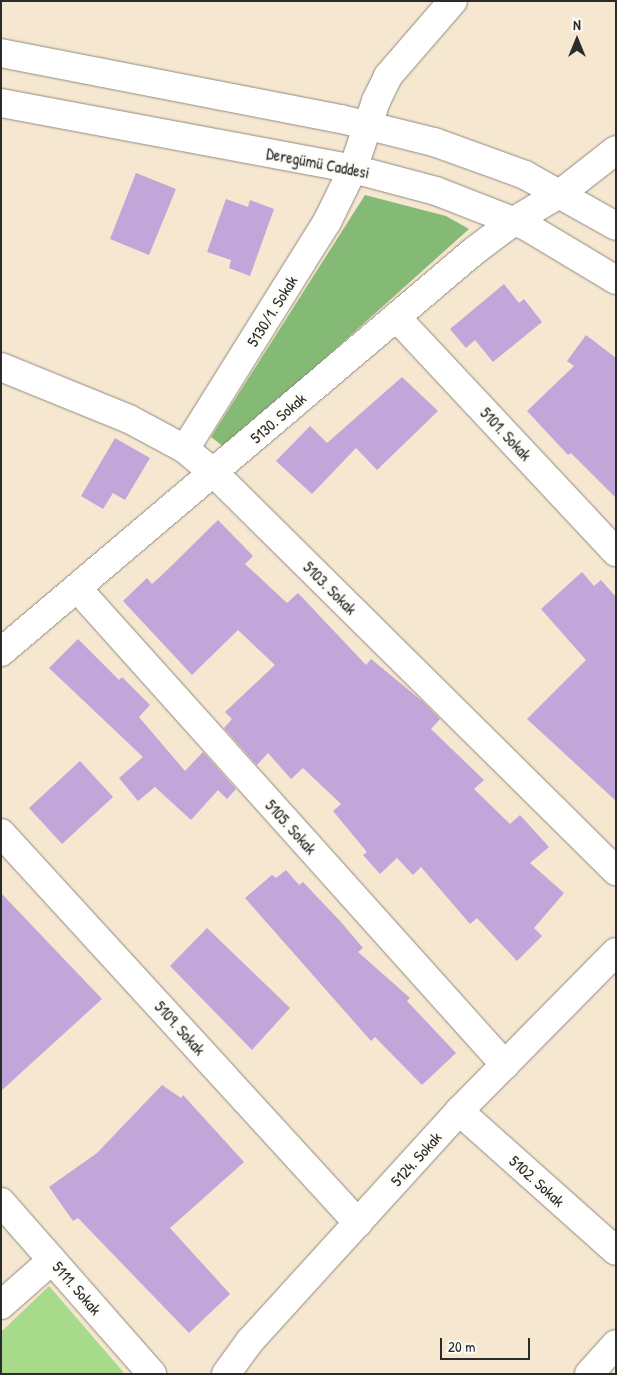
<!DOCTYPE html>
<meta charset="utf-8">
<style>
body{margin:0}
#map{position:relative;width:617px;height:1375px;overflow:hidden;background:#f6e7d1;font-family:"Patrick Hand",sans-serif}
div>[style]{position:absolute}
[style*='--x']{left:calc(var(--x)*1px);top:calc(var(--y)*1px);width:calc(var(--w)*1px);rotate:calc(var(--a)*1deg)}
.green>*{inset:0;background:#a7da8a}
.forest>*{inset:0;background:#85ba76}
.building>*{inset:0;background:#c2a5d9}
.roads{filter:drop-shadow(0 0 1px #90897e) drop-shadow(0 0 1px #90897e)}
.minor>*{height:28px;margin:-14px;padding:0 14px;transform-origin:14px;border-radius:14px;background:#fff}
.major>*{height:28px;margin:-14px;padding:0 14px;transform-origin:14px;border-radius:14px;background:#fff}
span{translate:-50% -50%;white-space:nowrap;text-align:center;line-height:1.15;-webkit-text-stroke:4.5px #fdfcf7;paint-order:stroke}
.street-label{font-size:16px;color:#2b2b2b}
.frame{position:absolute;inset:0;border:2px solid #2b2b2b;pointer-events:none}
.north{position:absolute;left:552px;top:15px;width:50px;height:50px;-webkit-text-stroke:4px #fdfcf7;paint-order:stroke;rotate:0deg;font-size:14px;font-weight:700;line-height:20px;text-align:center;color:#2b2b2b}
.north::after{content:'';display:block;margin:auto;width:18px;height:22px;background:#2b2b2b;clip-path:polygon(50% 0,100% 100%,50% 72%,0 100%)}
.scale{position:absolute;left:440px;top:1338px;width:90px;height:22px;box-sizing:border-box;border:2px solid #2b2b2b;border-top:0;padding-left:6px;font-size:15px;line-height:18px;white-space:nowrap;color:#2b2b2b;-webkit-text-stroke:4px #fdfcf7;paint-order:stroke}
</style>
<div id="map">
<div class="green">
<div style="clip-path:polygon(49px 1286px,125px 1374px,1px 1374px,1px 1332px)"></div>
</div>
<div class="forest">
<div style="clip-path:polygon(365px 195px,446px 216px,469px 229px,225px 448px,211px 437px)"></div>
</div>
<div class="building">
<div style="clip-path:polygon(136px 173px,176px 189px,149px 255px,110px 239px)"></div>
<div style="clip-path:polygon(226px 199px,248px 207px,250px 200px,274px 209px,250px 276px,229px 268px,231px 260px,207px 252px)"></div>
<div style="clip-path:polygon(504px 284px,519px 303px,524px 299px,542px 322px,493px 362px,475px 340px,466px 348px,450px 329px)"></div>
<div style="clip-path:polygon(586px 335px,616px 358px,616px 498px,571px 453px,568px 455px,527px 411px,574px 366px,567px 361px)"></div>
<div style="clip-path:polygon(402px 377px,438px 411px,377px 470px,356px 448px,312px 494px,276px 461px,310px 426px,327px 443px)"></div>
<div style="clip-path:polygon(115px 438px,150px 458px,125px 500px,113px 493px,103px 509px,81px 496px)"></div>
<div style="clip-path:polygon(218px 520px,253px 556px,245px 564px,287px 603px,298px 593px,366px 665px,371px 659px,422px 701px,440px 719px,431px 729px,484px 780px,474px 789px,510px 824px,520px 815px,549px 847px,530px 863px,564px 893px,534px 928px,542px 936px,517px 961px,477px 918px,470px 924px,421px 867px,413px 875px,397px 858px,380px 874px,363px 855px,367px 852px,333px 811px,341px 804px,303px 768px,291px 779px,268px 753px,257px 765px,224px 728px,232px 719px,225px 712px,275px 665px,238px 630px,192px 675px,123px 601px,147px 578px,152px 584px,161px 576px)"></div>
<div style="clip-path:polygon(582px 572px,594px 586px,601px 580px,616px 597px,616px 801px,527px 719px,586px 660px,541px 609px)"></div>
<div style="clip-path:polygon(78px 639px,119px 680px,122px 677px,150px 705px,139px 717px,185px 771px,203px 752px,236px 789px,227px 799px,218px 790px,191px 820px,155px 787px,138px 801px,119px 778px,143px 757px,49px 668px)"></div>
<div style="clip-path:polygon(80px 761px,113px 797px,62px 844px,29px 808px)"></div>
<div style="clip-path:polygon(286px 870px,299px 885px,303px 882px,341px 922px,363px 948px,358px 952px,410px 998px,407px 1001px,456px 1053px,422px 1085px,375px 1037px,371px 1041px,245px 898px,272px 875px,276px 878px)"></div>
<div style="clip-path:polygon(1px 893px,102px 999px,1px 1091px)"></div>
<div style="clip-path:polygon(207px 928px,290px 1008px,252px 1050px,170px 966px)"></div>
<div style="clip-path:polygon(162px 1085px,181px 1098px,183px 1095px,244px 1162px,170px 1228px,230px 1294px,189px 1333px,78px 1218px,73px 1221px,49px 1187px,97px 1153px)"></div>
</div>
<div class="roads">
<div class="minor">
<div style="--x:396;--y:317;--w:322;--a:46.9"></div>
<div style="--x:1;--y:367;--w:138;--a:22.1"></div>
<div style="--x:129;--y:419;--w:64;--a:28.2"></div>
<div style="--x:185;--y:449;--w:38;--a:40"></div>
<div style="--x:214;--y:473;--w:566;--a:44.71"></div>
<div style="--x:185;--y:449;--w:268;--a:-58"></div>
<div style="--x:327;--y:222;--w:59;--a:-63.9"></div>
<div style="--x:353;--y:169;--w:72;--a:-71.3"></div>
<div style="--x:376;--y:101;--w:28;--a:-64"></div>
<div style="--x:388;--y:76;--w:99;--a:-49.1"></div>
<div style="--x:77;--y:588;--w:641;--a:48.1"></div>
<div style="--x:1;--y:652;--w:620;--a:-40.29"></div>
<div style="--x:474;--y:251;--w:50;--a:-36.9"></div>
<div style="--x:514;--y:221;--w:55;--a:-30.8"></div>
<div style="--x:561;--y:193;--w:70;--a:-38"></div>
<div style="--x:1;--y:833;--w:529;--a:47.53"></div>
<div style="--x:459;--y:1111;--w:210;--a:41.7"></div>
<div style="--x:1;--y:1202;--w:229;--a:48.7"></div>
<div style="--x:1;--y:1305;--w:68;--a:-41.4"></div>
<div style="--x:226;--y:1374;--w:41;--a:-54"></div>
<div style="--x:250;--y:1341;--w:311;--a:-47.7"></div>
<div style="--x:459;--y:1111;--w:223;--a:-45.4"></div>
<div style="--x:589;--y:1374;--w:40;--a:-48"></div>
</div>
<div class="major">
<div style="--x:1;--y:53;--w:346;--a:11"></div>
<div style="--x:341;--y:119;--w:96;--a:13.9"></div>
<div style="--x:434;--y:142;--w:97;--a:19.9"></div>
<div style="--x:525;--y:175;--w:104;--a:29.3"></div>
<div style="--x:1;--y:103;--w:358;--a:10.6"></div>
<div style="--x:353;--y:169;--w:86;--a:14.8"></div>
<div style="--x:436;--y:191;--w:97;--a:21.3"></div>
<div style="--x:526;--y:226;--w:105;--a:31"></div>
</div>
</div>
<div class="street-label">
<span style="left:318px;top:163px;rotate:11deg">Deregümü Caddesi</span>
<span style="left:272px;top:311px;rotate:-58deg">5130/1. Sokak</span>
<span style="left:278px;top:418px;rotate:-41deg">5130. Sokak</span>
<span style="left:506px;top:434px;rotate:47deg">5101. Sokak</span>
<span style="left:330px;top:588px;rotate:45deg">5103. Sokak</span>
<span style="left:291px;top:827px;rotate:48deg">5105. Sokak</span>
<span style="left:180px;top:1028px;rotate:48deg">5109. Sokak</span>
<span style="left:416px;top:1159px;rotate:-48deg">5124. Sokak</span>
<span style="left:537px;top:1181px;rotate:42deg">5102. Sokak</span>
<span style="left:77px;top:1288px;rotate:49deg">5111. Sokak</span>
</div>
<div class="frame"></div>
<div class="north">N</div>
<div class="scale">20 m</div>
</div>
